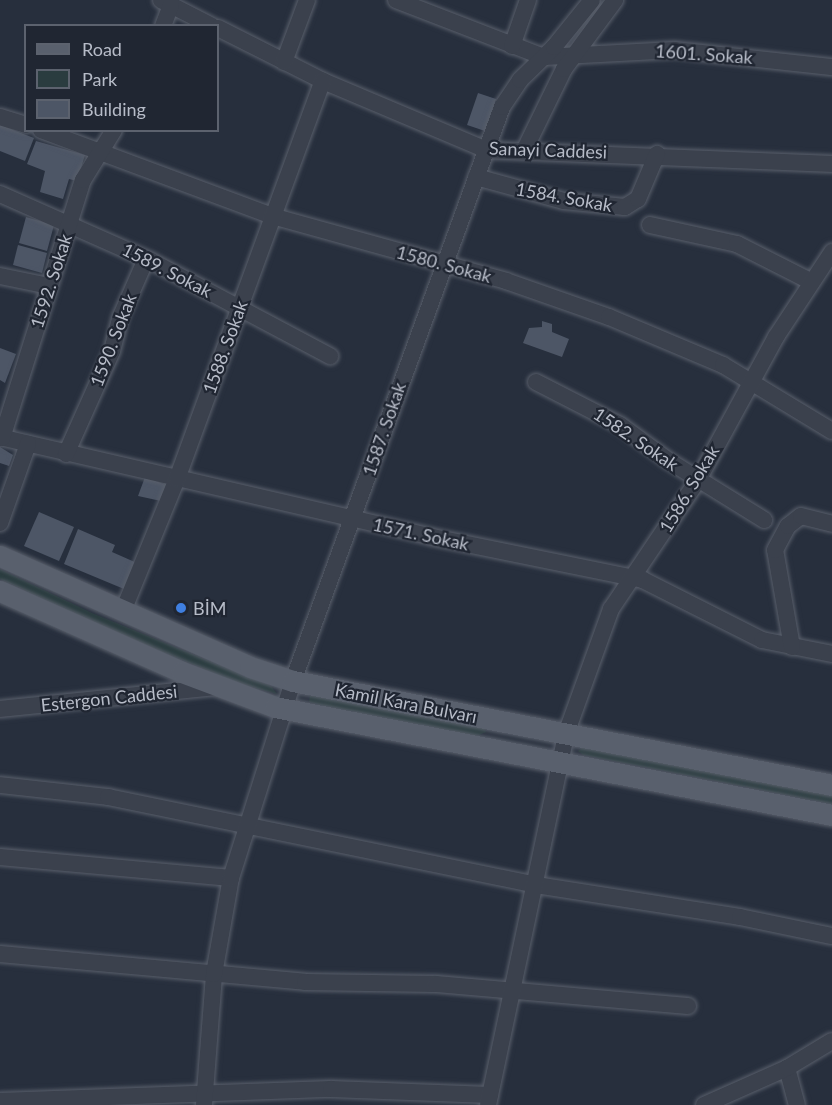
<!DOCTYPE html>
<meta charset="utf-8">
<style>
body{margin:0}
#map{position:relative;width:832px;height:1105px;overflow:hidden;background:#272f3d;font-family:Lato,sans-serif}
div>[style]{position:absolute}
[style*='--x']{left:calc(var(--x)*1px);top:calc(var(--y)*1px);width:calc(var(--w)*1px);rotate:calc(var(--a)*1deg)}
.green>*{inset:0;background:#2a3c3f}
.building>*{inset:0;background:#4d5666}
.roads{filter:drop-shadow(0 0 2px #595f6b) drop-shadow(0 0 2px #595f6b)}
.minor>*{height:16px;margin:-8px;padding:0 8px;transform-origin:8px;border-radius:8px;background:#3b414d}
.major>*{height:21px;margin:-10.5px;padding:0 10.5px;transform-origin:10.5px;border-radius:10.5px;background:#59606d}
.dots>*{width:16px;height:16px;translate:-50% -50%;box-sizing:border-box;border:3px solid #202632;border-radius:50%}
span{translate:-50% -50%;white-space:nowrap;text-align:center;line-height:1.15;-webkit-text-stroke:4.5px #202632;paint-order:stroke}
.street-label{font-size:18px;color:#b7bcc8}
.poi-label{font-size:18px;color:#b7bcc8}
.left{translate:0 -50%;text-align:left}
.legend{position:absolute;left:24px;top:24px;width:195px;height:108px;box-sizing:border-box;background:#202632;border:2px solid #5c626e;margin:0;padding:8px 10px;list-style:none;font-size:18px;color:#b7bcc8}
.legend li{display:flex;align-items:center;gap:12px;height:30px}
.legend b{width:30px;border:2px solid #5c626e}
</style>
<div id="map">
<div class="green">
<div style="clip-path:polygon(0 569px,92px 613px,271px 686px,277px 694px,237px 683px,110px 630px,0 579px)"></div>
<div style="clip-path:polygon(310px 695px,484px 728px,486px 732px,477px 736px,320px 705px,309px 702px)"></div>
<div style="clip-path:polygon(583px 747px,832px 795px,832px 804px,583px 755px,578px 751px)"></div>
</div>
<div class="building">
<div style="clip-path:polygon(478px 93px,496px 99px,485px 131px,467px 125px)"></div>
<div style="clip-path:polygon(0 125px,34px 138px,25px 161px,0 151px)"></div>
<div style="clip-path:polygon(36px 141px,85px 155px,77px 181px,69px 179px,63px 199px,40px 192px,45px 171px,27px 164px)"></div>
<div style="clip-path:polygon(26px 217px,54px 225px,47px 251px,19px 243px)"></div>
<div style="clip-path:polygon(18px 245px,47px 253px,42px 273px,13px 265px)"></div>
<div style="clip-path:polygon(542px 321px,552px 324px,552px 332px,569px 339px,562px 357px,523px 343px,529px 328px,542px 327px)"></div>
<div style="clip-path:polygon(0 348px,16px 354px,5px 383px,0 380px)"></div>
<div style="clip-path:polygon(0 447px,13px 455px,9px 466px,0 463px)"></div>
<div style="clip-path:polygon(145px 477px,166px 485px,161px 501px,138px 496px)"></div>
<div style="clip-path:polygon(39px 512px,74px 527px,59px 561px,24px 546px)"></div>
<div style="clip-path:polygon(78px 529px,115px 545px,112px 552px,137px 563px,124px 589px,64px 564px)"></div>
</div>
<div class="roads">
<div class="minor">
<div style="--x:161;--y:0;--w:57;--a:27"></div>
<div style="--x:396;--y:0;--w:159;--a:21.1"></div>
<div style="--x:544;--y:57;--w:131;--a:-3.1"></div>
<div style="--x:675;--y:50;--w:158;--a:6.2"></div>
<div style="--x:163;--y:26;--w:22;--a:-69"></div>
<div style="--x:218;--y:28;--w:118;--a:26.8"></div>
<div style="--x:323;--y:81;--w:177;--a:22.9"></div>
<div style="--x:486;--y:150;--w:346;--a:2.3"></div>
<div style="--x:512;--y:46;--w:49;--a:-70.8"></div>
<div style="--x:284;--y:62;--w:66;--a:-69.6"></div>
<div style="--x:0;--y:117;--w:27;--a:17"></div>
<div style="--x:41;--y:130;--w:246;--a:20.4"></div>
<div style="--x:272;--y:216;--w:243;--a:15.5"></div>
<div style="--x:506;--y:281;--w:109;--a:19.3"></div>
<div style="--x:609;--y:317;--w:124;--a:22.8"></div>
<div style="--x:723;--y:365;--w:127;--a:31.2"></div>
<div style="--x:524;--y:151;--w:91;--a:-64"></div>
<div style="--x:564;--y:69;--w:86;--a:-53.5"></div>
<div style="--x:476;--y:177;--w:91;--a:15.3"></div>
<div style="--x:564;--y:201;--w:61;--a:5.6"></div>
<div style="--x:625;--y:207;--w:15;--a:-32"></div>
<div style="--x:638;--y:199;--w:49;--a:-67.1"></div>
<div style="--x:0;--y:194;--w:165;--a:23.9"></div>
<div style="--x:151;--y:261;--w:203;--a:28"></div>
<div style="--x:650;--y:225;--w:89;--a:12.3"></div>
<div style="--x:737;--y:244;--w:84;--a:26.9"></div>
<div style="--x:0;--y:276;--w:50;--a:11.5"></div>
<div style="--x:536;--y:382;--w:94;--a:27.1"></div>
<div style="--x:620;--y:425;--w:61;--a:36.3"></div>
<div style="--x:669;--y:461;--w:112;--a:31.8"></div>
<div style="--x:0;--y:437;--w:443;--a:13"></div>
<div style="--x:432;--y:537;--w:215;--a:11.5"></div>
<div style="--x:643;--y:580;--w:133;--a:26.8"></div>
<div style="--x:762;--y:640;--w:71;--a:11.3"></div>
<div style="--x:2;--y:438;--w:270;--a:-72.6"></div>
<div style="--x:83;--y:180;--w:59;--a:-58.2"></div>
<div style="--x:66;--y:454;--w:113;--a:-65.9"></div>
<div style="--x:112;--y:351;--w:36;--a:-76"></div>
<div style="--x:121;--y:316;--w:62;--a:-66.3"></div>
<div style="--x:0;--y:523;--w:84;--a:-70.5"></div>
<div style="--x:123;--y:611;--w:143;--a:-67.8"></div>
<div style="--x:177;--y:479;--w:424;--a:-69.9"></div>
<div style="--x:792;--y:647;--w:98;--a:-99.9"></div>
<div style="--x:775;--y:550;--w:27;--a:-62"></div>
<div style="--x:788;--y:526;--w:16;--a:-38"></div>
<div style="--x:801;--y:516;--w:32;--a:14"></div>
<div style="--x:0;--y:709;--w:219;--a:-5.8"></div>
<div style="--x:0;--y:785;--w:109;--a:6.3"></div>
<div style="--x:108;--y:797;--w:437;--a:11.6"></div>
<div style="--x:536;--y:885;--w:206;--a:8.9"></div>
<div style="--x:740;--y:917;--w:94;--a:11.7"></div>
<div style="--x:0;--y:857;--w:232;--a:5.2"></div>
<div style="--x:0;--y:954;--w:306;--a:5.2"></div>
<div style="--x:305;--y:982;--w:131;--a:0.9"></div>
<div style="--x:436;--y:984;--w:253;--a:5"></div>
<div style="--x:787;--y:1068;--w:38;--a:75"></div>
<div style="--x:0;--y:1101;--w:331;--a:-2.1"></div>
<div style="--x:331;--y:1089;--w:159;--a:2.2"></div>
<div style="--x:204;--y:1105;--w:131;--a:-85.6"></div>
<div style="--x:214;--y:974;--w:97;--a:-80"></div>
<div style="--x:231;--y:878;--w:207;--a:-72.5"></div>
<div style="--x:293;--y:681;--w:611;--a:-69.99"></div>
<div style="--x:502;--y:107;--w:32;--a:-56"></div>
<div style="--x:520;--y:80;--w:47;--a:-44.1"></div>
<div style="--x:554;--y:47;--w:60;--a:-51"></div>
<div style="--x:488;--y:1105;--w:379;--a:-78.1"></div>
<div style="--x:566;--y:734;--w:133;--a:-70.2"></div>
<div style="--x:611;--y:609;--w:156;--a:-56"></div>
<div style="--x:698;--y:480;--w:163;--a:-61.4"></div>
<div style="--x:776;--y:337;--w:102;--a:-56.6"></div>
<div style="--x:704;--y:1105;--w:91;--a:-24"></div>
<div style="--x:787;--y:1068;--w:52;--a:-31"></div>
</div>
<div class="major">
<div style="--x:0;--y:556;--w:274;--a:23.9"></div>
<div style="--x:250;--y:667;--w:45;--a:18"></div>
<div style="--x:293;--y:681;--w:549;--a:10.92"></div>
<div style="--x:0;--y:591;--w:199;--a:24"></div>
<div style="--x:182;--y:672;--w:99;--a:20.6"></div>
<div style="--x:275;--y:707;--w:567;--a:10.97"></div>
</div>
</div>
<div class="dots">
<div style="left:181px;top:608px;background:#3f7fe0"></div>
</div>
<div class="street-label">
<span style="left:704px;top:54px;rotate:4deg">1601. Sokak</span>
<span style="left:548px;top:150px;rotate:2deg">Sanayi Caddesi</span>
<span style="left:564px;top:197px;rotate:10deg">1584. Sokak</span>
<span style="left:444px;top:264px;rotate:15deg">1580. Sokak</span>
<span style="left:167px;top:270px;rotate:27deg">1589. Sokak</span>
<span style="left:51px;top:281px;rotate:-72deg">1592. Sokak</span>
<span style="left:113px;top:340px;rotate:-69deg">1590. Sokak</span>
<span style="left:225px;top:347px;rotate:-70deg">1588. Sokak</span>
<span style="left:384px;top:429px;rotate:-71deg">1587. Sokak</span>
<span style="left:636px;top:439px;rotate:34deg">1582. Sokak</span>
<span style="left:689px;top:489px;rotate:-59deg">1586. Sokak</span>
<span style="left:421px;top:534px;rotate:12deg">1571. Sokak</span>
<span style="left:109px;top:698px;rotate:-6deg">Estergon Caddesi</span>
<span style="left:406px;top:703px;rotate:11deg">Kamil Kara Bulvarı</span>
</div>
<div class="poi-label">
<span class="left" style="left:193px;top:608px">BİM</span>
</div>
<ul class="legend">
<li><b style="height:8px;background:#59606d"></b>Road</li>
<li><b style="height:16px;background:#2a3c3f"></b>Park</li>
<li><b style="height:16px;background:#4d5666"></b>Building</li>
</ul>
</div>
